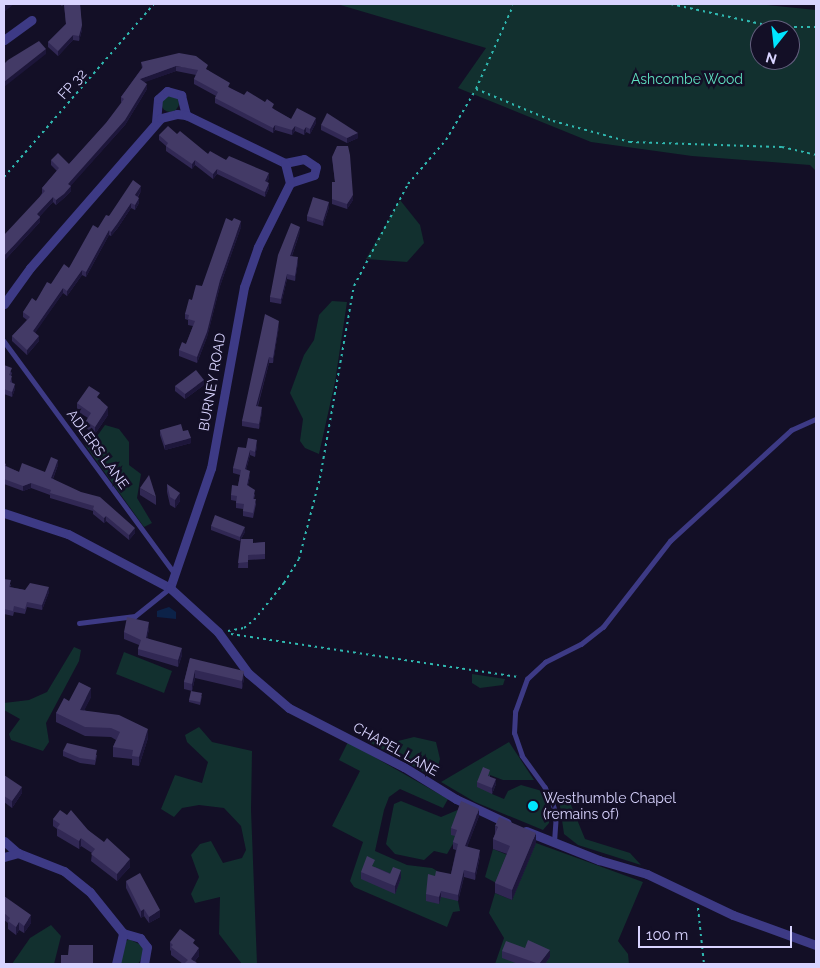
<!DOCTYPE html>
<style>
body{margin:0}
#map{position:relative;width:820px;height:968px;overflow:hidden;background:#130f26;font-family:Raleway,sans-serif}
div>[style]{position:absolute}
[style*='--x']{left:calc(var(--x)*1px);top:calc(var(--y)*1px);width:calc(var(--w)*1px);rotate:calc(var(--a)*1deg)}
.green>*{inset:0;background:#12302f}
.round{border-radius:50%}
.water>*{inset:0;background:#0c2248}
.path>*{height:2px;margin-top:-1px;transform-origin:0;background:repeating-linear-gradient(90deg,#2fb8b0 0 2.5px,transparent 0 6.5px)}
.lane>*{height:4.5px;margin:-2.25px;padding:0 2.25px;transform-origin:2.25px;border-radius:2.25px;background:#3d3a85}
.street>*{height:9px;margin:-4.5px;padding:0 4.5px;transform-origin:4.5px;border-radius:4.5px;background:#3d3a85}
.wall>*{inset:0;background:#312854}
.shaded-wall>*{inset:0;background:#1d163a}
.building>*{inset:0;background:#433a66}
.dots>*{width:14px;height:14px;translate:-50% -50%;box-sizing:border-box;border:2px solid #130f26;border-radius:50%}
span{translate:-50% -50%;white-space:nowrap;text-align:center;line-height:1.15;-webkit-text-stroke:5px #130f26;paint-order:stroke}
.park-label{font-size:14px;color:#5fe0c0}
.street-label{font-size:14px;color:#d9d4ff}
.poi-label{font-size:14px;color:#d9d4ff}
.left{translate:0 -50%;text-align:left}
.frame{position:absolute;inset:0;border:5px solid #d9d4ff;pointer-events:none}
.north{position:absolute;left:750px;top:20px;width:50px;height:50px;box-sizing:border-box;background:#130f26;border:1px solid #625e7d;border-radius:50%;rotate:196deg;font-size:14px;font-weight:700;line-height:20px;text-align:center;color:#d9d4ff}
.north::after{content:'';display:block;margin:auto;width:18px;height:22px;background:#00e5ff;clip-path:polygon(50% 0,100% 100%,50% 72%,0 100%)}
.scale{position:absolute;left:638px;top:926px;width:154px;height:22px;box-sizing:border-box;border:2px solid #d9d4ff;border-top:0;padding-left:6px;font-size:15px;line-height:18px;white-space:nowrap;color:#d9d4ff;-webkit-text-stroke:4px #130f26;paint-order:stroke}
</style>
<div id="map">
<div class="green">
<div style="clip-path:polygon(evenodd,337px 4px,758px 4px,816px 10px,816px 171px,810px 165px,692px 156px,591px 142px,458px 88px,486px 48px,337px 4px,760px 30px,790px 30px,790px 60px,760px 60px,760px 30px)"></div>
<div class="round" style="left:161px;top:94px;width:18px;height:18px"></div>
<div style="clip-path:polygon(400px 200px,420px 225px,424px 243px,407px 262px,366px 259px)"></div>
<div style="clip-path:polygon(332px 301px,347px 302px,335px 382px,319px 454px,305px 448px,300px 441px,303px 419px,290px 393px,304px 355px,314px 340px,319px 315px)"></div>
<div style="clip-path:polygon(105px 425px,119px 429px,129px 442px,129px 465px,141px 474px,137px 498px,152px 523px,144px 527px,85px 445px,95px 439px)"></div>
<div style="clip-path:polygon(74px 647px,81px 650px,79px 661px,46px 723px,49px 742px,43px 751px,11px 740px,9px 734px,20px 719px,4px 710px,4px 703px,29px 700px,47px 692px)"></div>
<div style="clip-path:polygon(124px 652px,172px 671px,164px 693px,116px 674px)"></div>
<div style="clip-path:polygon(472px 674px,505px 679px,503px 685px,480px 688px,472px 683px)"></div>
<div style="clip-path:polygon(199px 727px,212px 742px,252px 751px,251px 810px,257px 964px,242px 964px,219px 934px,220px 897px,195px 903px,191px 894px,199px 877px,191px 855px,200px 844px,211px 841px,223px 863px,242px 858px,246px 850px,241px 826px,224px 808px,199px 805px,182px 808px,174px 817px,161px 809px,175px 775px,202px 783px,208px 762px,187px 742px,185px 735px)"></div>
<div style="clip-path:polygon(374px 735px,394px 742px,414px 737px,436px 742px,440px 759px,435px 778px,369px 742px)"></div>
<div style="clip-path:polygon(348px 742px,448px 799px,443px 808px,400px 789px,389px 797px,384px 810px,375px 851px,407px 865px,432px 868px,439px 872px,458px 901px,460px 911px,453px 912px,447px 927px,354px 887px,350px 881px,363px 842px,332px 826px,360px 771px,339px 760px)"></div>
<div style="clip-path:polygon(509px 742px,534px 780px,503px 780px,490px 775px,488px 781px,496px 784px,492px 794px,504px 799px,508px 791px,521px 785px,542px 791px,550px 809px,549px 823px,543px 830px,475px 802px,441px 782px)"></div>
<div style="clip-path:polygon(559px 799px,569px 800px,585px 839px,630px 853px,641px 865px,578px 845px,564px 834px)"></div>
<div style="clip-path:polygon(401px 801px,441px 817px,460px 809px,457px 837px,447px 854px,434px 851px,424px 860px,395px 854px,386px 844px,394px 804px)"></div>
<div style="clip-path:polygon(536px 843px,643px 882px,618px 941px,628px 954px,629px 964px,495px 964px,504px 938px,489px 913px,495px 893px,512px 900px)"></div>
<div style="clip-path:polygon(493px 849px,510px 856px,498px 884px,485px 877px)"></div>
<div style="clip-path:polygon(51px 925px,61px 936px,54px 964px,12px 964px,30px 938px)"></div>
<div style="clip-path:polygon(129px 939px,143px 946px,144px 955px,138px 964px,119px 964px,124px 943px)"></div>
</div>
<div class="water">
<div style="clip-path:polygon(169px 607px,176px 612px,176px 619px,157px 617px,157px 611px)"></div>
</div>
<div class="path">
<div style="--x:482;--y:4;--w:44;--a:0"></div>
<div style="--x:671;--y:4;--w:107;--a:12.5"></div>
<div style="--x:775;--y:27;--w:41;--a:0"></div>
<div style="--x:476;--y:89;--w:83;--a:22.6"></div>
<div style="--x:553;--y:121;--w:80;--a:15.3"></div>
<div style="--x:630;--y:142;--w:152;--a:1.9"></div>
<div style="--x:782;--y:147;--w:35;--a:13"></div>
<div style="--x:4;--y:177;--w:229;--a:-49.1"></div>
<div style="--x:228;--y:631;--w:16;--a:-11"></div>
<div style="--x:244;--y:628;--w:13;--a:-39"></div>
<div style="--x:254;--y:620;--w:48;--a:-51"></div>
<div style="--x:284;--y:583;--w:28;--a:-58"></div>
<div style="--x:299;--y:559;--w:84;--a:-75.5"></div>
<div style="--x:320;--y:478;--w:195;--a:-80"></div>
<div style="--x:354;--y:286;--w:115;--a:-62.1"></div>
<div style="--x:408;--y:184;--w:58;--a:-49.2"></div>
<div style="--x:446;--y:140;--w:59;--a:-59.5"></div>
<div style="--x:476;--y:89;--w:91;--a:-66"></div>
<div style="--x:231;--y:634;--w:292;--a:8.5"></div>
<div style="--x:698;--y:908;--w:56;--a:83.9"></div>
</div>
<div class="lane">
<div style="--x:4;--y:341;--w:285;--a:53.7"></div>
<div style="--x:79;--y:623;--w:56;--a:-7.1"></div>
<div style="--x:135;--y:616;--w:45;--a:-38.7"></div>
<div style="--x:554;--y:842;--w:26;--a:-86"></div>
<div style="--x:556;--y:816;--w:15;--a:-106"></div>
<div style="--x:552;--y:802;--w:16;--a:-117"></div>
<div style="--x:545;--y:788;--w:39;--a:-126"></div>
<div style="--x:522;--y:756;--w:24;--a:-109"></div>
<div style="--x:514;--y:733;--w:21;--a:-87"></div>
<div style="--x:515;--y:712;--w:35;--a:-70"></div>
<div style="--x:527;--y:679;--w:25;--a:-43"></div>
<div style="--x:545;--y:662;--w:40;--a:-26.6"></div>
<div style="--x:581;--y:644;--w:28;--a:-38"></div>
<div style="--x:603;--y:627;--w:109;--a:-52.1"></div>
<div style="--x:670;--y:541;--w:164;--a:-42.5"></div>
<div style="--x:791;--y:430;--w:27;--a:-24"></div>
</div>
<div class="street">
<div style="--x:4;--y:40;--w:34;--a:-36"></div>
<div style="--x:156;--y:122;--w:23;--a:-85"></div>
<div style="--x:158;--y:99;--w:12;--a:-42"></div>
<div style="--x:167;--y:91;--w:15;--a:16"></div>
<div style="--x:181;--y:95;--w:21;--a:76"></div>
<div style="--x:285;--y:163;--w:19;--a:-12"></div>
<div style="--x:304;--y:159;--w:14;--a:34"></div>
<div style="--x:316;--y:167;--w:8;--a:104"></div>
<div style="--x:314;--y:175;--w:25;--a:162"></div>
<div style="--x:4;--y:304;--w:44;--a:-54.2"></div>
<div style="--x:30;--y:268;--w:199;--a:-48.9"></div>
<div style="--x:161;--y:118;--w:16;--a:-14"></div>
<div style="--x:177;--y:114;--w:9;--a:6"></div>
<div style="--x:186;--y:115;--w:110;--a:25.9"></div>
<div style="--x:285;--y:163;--w:21;--a:76"></div>
<div style="--x:290;--y:183;--w:72;--a:116.6"></div>
<div style="--x:258;--y:247;--w:42;--a:109.3"></div>
<div style="--x:244;--y:287;--w:184;--a:100.3"></div>
<div style="--x:211;--y:468;--w:127;--a:108.9"></div>
<div style="--x:4;--y:513;--w:67;--a:18.2"></div>
<div style="--x:68;--y:534;--w:115;--a:27.9"></div>
<div style="--x:170;--y:588;--w:65;--a:42.5"></div>
<div style="--x:218;--y:632;--w:51;--a:53.8"></div>
<div style="--x:248;--y:673;--w:54;--a:40.5"></div>
<div style="--x:289;--y:708;--w:129;--a:27.2"></div>
<div style="--x:404;--y:767;--w:61;--a:31.6"></div>
<div style="--x:456;--y:799;--w:56;--a:25.2"></div>
<div style="--x:526;--y:831;--w:79;--a:21.7"></div>
<div style="--x:599;--y:860;--w:50;--a:16.3"></div>
<div style="--x:647;--y:874;--w:95;--a:25.5"></div>
<div style="--x:733;--y:915;--w:88;--a:19.9"></div>
<div style="--x:4;--y:841;--w:18;--a:41"></div>
<div style="--x:18;--y:853;--w:49;--a:21.4"></div>
<div style="--x:64;--y:871;--w:33;--a:39"></div>
<div style="--x:90;--y:892;--w:53;--a:51.2"></div>
<div style="--x:123;--y:933;--w:18;--a:16"></div>
<div style="--x:140;--y:938;--w:11;--a:52"></div>
<div style="--x:147;--y:947;--w:17;--a:100"></div>
<div style="--x:4;--y:857;--w:15;--a:-16"></div>
<div style="--x:116;--y:964;--w:32;--a:-77"></div>
</div>
<div class="wall">
<div style="clip-path:polygon(59px 4px,80px 4px,82px 30px,79px 41px,73px 40px,58px 56px,48px 47px,48px 42px,66px 24px,64px 4px,62px 6px)"></div>
<div style="clip-path:polygon(141px 62px,208px 70px,230px 88px,244px 95px,274px 109px,274px 110px,291px 119px,316px 123px,310px 134px,306px 132px,304px 135px,295px 131px,292px 135px,275px 130px,273px 133px,215px 103px,215px 98px,216px 96px,194px 84px,194px 79px,196px 75px,176px 71px,144px 82px,147px 89px,125px 125px,70px 186px,71px 191px,64px 198px,56px 205px,53px 202px,40px 216px,40px 222px,4px 261px,42px 193px,42px 188px,57px 171px,51px 165px,51px 160px,69px 164px,106px 123px,122px 103px,121px 102px,121px 97px,142px 68px)"></div>
<div style="clip-path:polygon(321px 125px,358px 138px,347px 143px,321px 130px)"></div>
<div style="clip-path:polygon(177px 134px,208px 154px,226px 160px,269px 178px,267px 182px,269px 188px,265px 197px,217px 174px,213px 179px,195px 165px,192px 169px,166px 151px,166px 146px,159px 140px,159px 135px)"></div>
<div style="clip-path:polygon(332px 157px,353px 200px,347px 209px,332px 204px,332px 182px,335px 182px)"></div>
<div style="clip-path:polygon(141px 191px,138px 197px,139px 203px,135px 210px,131px 208px,117px 229px,111px 236px,109px 235px,86px 277px,82px 275px,67px 296px,63px 293px,35px 332px,39px 341px,27px 355px,12px 341px,12px 336px,27px 320px,23px 317px,23px 312px,36px 301px,51px 284px,69px 268px,98px 228px,109px 216px)"></div>
<div style="clip-path:polygon(329px 207px,323px 226px,307px 221px,307px 216px)"></div>
<div style="clip-path:polygon(241px 227px,220px 286px,207px 337px,197px 363px,179px 356px,179px 350px,186px 344px,193px 326px,188px 325px,188px 320px,185px 319px,185px 314px,192px 300px,202px 286px)"></div>
<div style="clip-path:polygon(300px 232px,292px 256px,298px 262px,295px 281px,287px 279px,281px 304px,270px 302px,270px 297px)"></div>
<div style="clip-path:polygon(279px 326px,273px 363px,269px 363px,258px 406px,262px 412px,259px 429px,242px 426px,242px 421px)"></div>
<div style="clip-path:polygon(4px 365px,12px 373px,11px 376px,12px 382px,15px 389px,12px 397px,4px 394px)"></div>
<div style="clip-path:polygon(204px 385px,185px 399px,175px 391px,175px 386px)"></div>
<div style="clip-path:polygon(100px 399px,108px 415px,95px 434px,86px 428px,86px 421px,88px 418px,77px 411px,77px 403px)"></div>
<div style="clip-path:polygon(160px 430px,183px 431px,191px 443px,165px 450px,160px 435px)"></div>
<div style="clip-path:polygon(257px 446px,255px 457px,250px 455px,246px 470px,250px 476px,248px 485px,255px 495px,254px 499px,256px 504px,253px 518px,243px 516px,243px 509px,236px 508px,236px 501px,231px 500px,231px 495px,238px 486px,240px 475px,233px 473px,233px 468px,246px 448px)"></div>
<div style="clip-path:polygon(4px 463px,6px 466px,19px 472px,45px 472px,58px 465px,53px 479px,135px 533px,129px 540px,106px 521px,104px 523px,93px 514px,93px 511px,50px 498px,50px 495px,31px 488px,23px 491px,4px 484px)"></div>
<div style="clip-path:polygon(167px 484px,180px 501px,175px 508px,170px 505px,167px 492px)"></div>
<div style="clip-path:polygon(140px 488px,156px 497px,156px 505px,140px 495px)"></div>
<div style="clip-path:polygon(211px 526px,245px 532px,241px 539px,253px 543px,265px 542px,265px 559px,248px 560px,248px 568px,238px 568px,241px 540px,240px 541px,211px 530px)"></div>
<div style="clip-path:polygon(4px 579px,11px 585px,10px 587px,25px 590px,49px 592px,42px 610px,27px 607px,25px 614px,14px 612px,13px 616px,4px 614px)"></div>
<div style="clip-path:polygon(149px 629px,147px 638px,182px 655px,178px 667px,138px 655px,138px 649px,139px 645px,124px 639px,124px 632px)"></div>
<div style="clip-path:polygon(190px 658px,244px 678px,242px 689px,195px 678px,192px 691px,184px 689px,184px 682px)"></div>
<div style="clip-path:polygon(202px 696px,200px 705px,189px 702px,189px 700px)"></div>
<div style="clip-path:polygon(91px 697px,84px 710px,148px 738px,139px 766px,132px 765px,132px 759px,113px 757px,113px 747px,116px 740px,111px 737px,85px 736px,56px 722px,56px 713px,69px 701px)"></div>
<div style="clip-path:polygon(63px 751px,97px 755px,95px 765px,80px 763px,63px 756px)"></div>
<div style="clip-path:polygon(4px 775px,22px 793px,12px 808px,4px 802px)"></div>
<div style="clip-path:polygon(490px 775px,490px 777px,496px 784px,492px 794px,477px 787px,477px 782px)"></div>
<div style="clip-path:polygon(67px 815px,88px 830px,130px 867px,117px 881px,91px 861px,92px 853px,81px 846px,79px 849px,57px 836px,57px 829px,53px 826px,53px 819px)"></div>
<div style="clip-path:polygon(479px 816px,467px 847px,480px 856px,475px 880px,464px 877px,458px 901px,441px 897px,439px 904px,426px 901px,426px 894px,435px 876px,451px 874px,456px 850px,453px 849px,453px 842px,455px 836px,451px 835px,451px 828px)"></div>
<div style="clip-path:polygon(495px 826px,536px 843px,512px 900px,495px 893px,495px 883px,507px 854px,493px 849px,493px 839px,495px 834px)"></div>
<div style="clip-path:polygon(375px 867px,401px 878px,395px 894px,361px 879px,361px 872px)"></div>
<div style="clip-path:polygon(126px 881px,160px 917px,149px 923px,144px 916px,141px 918px,126px 888px)"></div>
<div style="clip-path:polygon(4px 896px,31px 923px,24px 933px,19px 930px,16px 935px,8px 929px,8px 923px,4px 920px)"></div>
<div style="clip-path:polygon(170px 942px,195px 945px,199px 956px,195px 961px,198px 964px,183px 964px,171px 955px,171px 951px,170px 950px)"></div>
<div style="clip-path:polygon(525px 948px,550px 957px,545px 964px,518px 964px,502px 958px,502px 951px)"></div>
</div>
<div class="shaded-wall">
<div style="clip-path:polygon(7px 4px,14px 4px,4px 12px,4px 6px)"></div>
<div style="clip-path:polygon(82px 25px,82px 30px,79px 41px,79px 36px)"></div>
<div style="clip-path:polygon(73px 35px,73px 40px,58px 56px,58px 51px)"></div>
<div style="clip-path:polygon(46px 49px,46px 54px,4px 87px,4px 82px)"></div>
<div style="clip-path:polygon(176px 66px,176px 71px,140px 84px,140px 79px)"></div>
<div style="clip-path:polygon(147px 84px,147px 89px,125px 125px,68px 189px,68px 184px)"></div>
<div style="clip-path:polygon(316px 118px,316px 123px,310px 134px,310px 129px)"></div>
<div style="clip-path:polygon(275px 125px,275px 130px,273px 133px,273px 128px)"></div>
<div style="clip-path:polygon(295px 126px,295px 131px,292px 135px,292px 130px)"></div>
<div style="clip-path:polygon(306px 127px,306px 132px,304px 135px,304px 130px)"></div>
<div style="clip-path:polygon(358px 133px,358px 138px,347px 143px,347px 138px)"></div>
<div style="clip-path:polygon(195px 160px,195px 165px,192px 169px,192px 164px)"></div>
<div style="clip-path:polygon(217px 169px,217px 174px,213px 179px,213px 174px)"></div>
<div style="clip-path:polygon(269px 173px,269px 178px,265px 186px,265px 181px)"></div>
<div style="clip-path:polygon(269px 183px,269px 188px,265px 197px,265px 192px)"></div>
<div style="clip-path:polygon(71px 186px,71px 191px,64px 198px,56px 205px,56px 200px)"></div>
<div style="clip-path:polygon(141px 186px,141px 191px,135px 200px,135px 195px)"></div>
<div style="clip-path:polygon(353px 195px,353px 200px,347px 209px,347px 204px)"></div>
<div style="clip-path:polygon(53px 197px,53px 202px,37px 219px,37px 214px)"></div>
<div style="clip-path:polygon(139px 198px,139px 203px,135px 210px,135px 205px)"></div>
<div style="clip-path:polygon(329px 202px,329px 207px,323px 226px,323px 221px)"></div>
<div style="clip-path:polygon(131px 203px,131px 208px,117px 229px,111px 236px,111px 232px)"></div>
<div style="clip-path:polygon(40px 217px,40px 222px,4px 261px,4px 256px)"></div>
<div style="clip-path:polygon(241px 221px,241px 227px,220px 286px,207px 337px,197px 363px,197px 357px,220px 280px)"></div>
<div style="clip-path:polygon(300px 227px,300px 232px,290px 261px,290px 256px)"></div>
<div style="clip-path:polygon(109px 230px,109px 235px,86px 277px,86px 272px)"></div>
<div style="clip-path:polygon(298px 257px,298px 262px,295px 281px,295px 276px)"></div>
<div style="clip-path:polygon(82px 270px,82px 275px,67px 296px,67px 291px)"></div>
<div style="clip-path:polygon(287px 274px,287px 279px,281px 304px,281px 299px)"></div>
<div style="clip-path:polygon(63px 288px,63px 293px,33px 336px,33px 331px)"></div>
<div style="clip-path:polygon(279px 321px,279px 326px,273px 363px,273px 358px)"></div>
<div style="clip-path:polygon(39px 336px,39px 341px,27px 355px,27px 350px)"></div>
<div style="clip-path:polygon(269px 357px,269px 363px,256px 411px,256px 406px)"></div>
<div style="clip-path:polygon(204px 380px,204px 385px,185px 399px,185px 394px)"></div>
<div style="clip-path:polygon(15px 384px,15px 389px,12px 397px,12px 392px)"></div>
<div style="clip-path:polygon(108px 407px,108px 415px,95px 434px,95px 427px)"></div>
<div style="clip-path:polygon(262px 407px,262px 412px,259px 429px,259px 424px)"></div>
<div style="clip-path:polygon(191px 438px,191px 443px,165px 450px,165px 445px)"></div>
<div style="clip-path:polygon(257px 440px,257px 446px,255px 457px,255px 452px)"></div>
<div style="clip-path:polygon(250px 450px,250px 455px,245px 474px,245px 469px)"></div>
<div style="clip-path:polygon(58px 460px,58px 465px,51px 483px,51px 478px)"></div>
<div style="clip-path:polygon(250px 471px,250px 476px,247px 490px,247px 485px)"></div>
<div style="clip-path:polygon(31px 483px,31px 488px,23px 491px,23px 486px)"></div>
<div style="clip-path:polygon(180px 493px,180px 501px,175px 508px,175px 500px)"></div>
<div style="clip-path:polygon(106px 516px,106px 521px,104px 523px,104px 518px)"></div>
<div style="clip-path:polygon(245px 527px,245px 532px,240px 541px,240px 537px)"></div>
<div style="clip-path:polygon(135px 528px,135px 533px,129px 540px,129px 535px)"></div>
<div style="clip-path:polygon(49px 587px,49px 592px,42px 610px,42px 605px)"></div>
<div style="clip-path:polygon(149px 622px,149px 629px,146px 644px,146px 638px)"></div>
<div style="clip-path:polygon(182px 648px,182px 655px,178px 667px,178px 660px)"></div>
<div style="clip-path:polygon(195px 670px,195px 678px,192px 691px,192px 684px)"></div>
<div style="clip-path:polygon(244px 671px,244px 678px,242px 689px,242px 681px)"></div>
<div style="clip-path:polygon(91px 688px,91px 697px,80px 719px,80px 710px)"></div>
<div style="clip-path:polygon(148px 729px,148px 738px,139px 766px,139px 757px)"></div>
<div style="clip-path:polygon(496px 779px,496px 784px,492px 794px,492px 788px)"></div>
<div style="clip-path:polygon(22px 787px,22px 793px,12px 808px,12px 801px)"></div>
<div style="clip-path:polygon(479px 809px,479px 816px,465px 853px,465px 846px)"></div>
<div style="clip-path:polygon(536px 833px,536px 843px,512px 900px,512px 890px)"></div>
<div style="clip-path:polygon(81px 838px,81px 846px,79px 849px,79px 841px)"></div>
<div style="clip-path:polygon(480px 850px,480px 856px,475px 880px,475px 873px)"></div>
<div style="clip-path:polygon(130px 859px,130px 867px,117px 881px,117px 874px)"></div>
<div style="clip-path:polygon(401px 870px,401px 878px,395px 894px,395px 886px)"></div>
<div style="clip-path:polygon(464px 870px,464px 877px,458px 901px,458px 895px)"></div>
<div style="clip-path:polygon(441px 891px,441px 897px,439px 904px,439px 897px)"></div>
<div style="clip-path:polygon(144px 909px,144px 916px,141px 918px,141px 911px)"></div>
<div style="clip-path:polygon(160px 910px,160px 917px,149px 923px,149px 917px)"></div>
<div style="clip-path:polygon(31px 915px,31px 923px,24px 933px,24px 926px)"></div>
<div style="clip-path:polygon(19px 922px,19px 930px,16px 935px,16px 927px)"></div>
<div style="clip-path:polygon(199px 948px,199px 956px,192px 964px,191px 959px)"></div>
<div style="clip-path:polygon(550px 950px,550px 957px,545px 964px,539px 964px)"></div>
</div>
<div class="building">
<div style="clip-path:polygon(64px 4px,80px 4px,82px 25px,79px 36px,73px 35px,58px 51px,48px 42px,66px 24px)"></div>
<div style="clip-path:polygon(39px 41px,46px 49px,4px 82px,4px 64px,8px 60px)"></div>
<div style="clip-path:polygon(179px 53px,196px 56px,208px 65px,206px 69px,230px 83px,228px 87px,244px 95px,247px 91px,265px 102px,267px 99px,274px 104px,272px 108px,291px 119px,297px 108px,316px 118px,310px 129px,306px 127px,304px 130px,295px 126px,292px 130px,275px 125px,273px 128px,215px 98px,218px 92px,194px 79px,198px 70px,176px 66px,140px 79px,147px 84px,125px 120px,68px 184px,71px 186px,64px 194px,56px 200px,53px 197px,37px 214px,40px 217px,4px 256px,4px 235px,45px 191px,42px 188px,59px 168px,51px 160px,58px 153px,69px 164px,106px 123px,124px 99px,121px 97px,143px 67px,141px 62px)"></div>
<div style="clip-path:polygon(327px 113px,358px 133px,347px 138px,321px 125px)"></div>
<div style="clip-path:polygon(168px 126px,177px 134px,180px 131px,208px 154px,210px 151px,226px 160px,229px 156px,269px 173px,265px 181px,269px 183px,265px 192px,217px 169px,213px 174px,195px 160px,192px 164px,166px 146px,168px 143px,159px 135px)"></div>
<div style="clip-path:polygon(337px 146px,348px 146px,350px 155px,353px 195px,347px 204px,332px 199px,332px 182px,335px 182px,332px 157px)"></div>
<div style="clip-path:polygon(133px 180px,141px 186px,135px 195px,139px 198px,135px 205px,131px 203px,117px 224px,111px 232px,109px 230px,86px 272px,82px 270px,67px 291px,63px 288px,33px 331px,39px 336px,27px 350px,12px 336px,30px 317px,23px 312px,32px 298px,36px 301px,47px 282px,51px 284px,64px 264px,69px 268px,93px 225px,98px 228px,106px 215px,109px 216px)"></div>
<div style="clip-path:polygon(313px 197px,329px 202px,323px 221px,307px 216px)"></div>
<div style="clip-path:polygon(226px 218px,232px 221px,234px 218px,241px 221px,220px 280px,207px 332px,197px 357px,179px 350px,182px 342px,186px 344px,195px 321px,188px 319px,189px 315px,185px 314px,189px 299px,192px 300px,196px 285px,202px 286px)"></div>
<div style="clip-path:polygon(291px 223px,300px 227px,290px 256px,298px 257px,295px 276px,287px 274px,281px 299px,270px 297px,278px 255px)"></div>
<div style="clip-path:polygon(265px 314px,279px 321px,273px 358px,269px 357px,256px 406px,262px 407px,259px 424px,242px 421px)"></div>
<div style="clip-path:polygon(4px 365px,12px 368px,9px 375px,12px 376px,10px 382px,15px 384px,12px 392px,4px 389px)"></div>
<div style="clip-path:polygon(196px 370px,204px 380px,185px 394px,175px 386px)"></div>
<div style="clip-path:polygon(89px 386px,100px 393px,97px 397px,108px 407px,95px 427px,86px 421px,91px 413px,77px 403px)"></div>
<div style="clip-path:polygon(181px 424px,183px 431px,188px 430px,191px 438px,165px 445px,160px 430px)"></div>
<div style="clip-path:polygon(248px 438px,257px 440px,255px 452px,250px 450px,245px 469px,250px 471px,247px 485px,255px 490px,253px 499px,256px 499px,253px 513px,243px 511px,244px 504px,236px 503px,237px 496px,231px 495px,232px 485px,238px 486px,241px 470px,233px 468px,238px 447px,246px 448px)"></div>
<div style="clip-path:polygon(51px 457px,58px 460px,51px 478px,81px 492px,100px 497px,135px 528px,129px 535px,106px 516px,104px 518px,93px 509px,94px 506px,50px 493px,51px 490px,31px 483px,23px 486px,4px 479px,4px 463px,6px 464px,5px 466px,19px 472px,22px 463px,45px 472px)"></div>
<div style="clip-path:polygon(149px 475px,156px 497px,140px 488px)"></div>
<div style="clip-path:polygon(167px 484px,180px 493px,175px 500px,170px 497px)"></div>
<div style="clip-path:polygon(215px 515px,245px 527px,240px 537px,211px 526px)"></div>
<div style="clip-path:polygon(241px 539px,253px 539px,253px 543px,265px 542px,265px 554px,248px 555px,248px 562px,238px 563px)"></div>
<div style="clip-path:polygon(4px 579px,11px 580px,9px 587px,25px 590px,30px 583px,49px 587px,42px 605px,27px 602px,25px 609px,14px 606px,13px 611px,4px 609px)"></div>
<div style="clip-path:polygon(127px 617px,149px 622px,146px 638px,182px 648px,178px 660px,138px 649px,141px 640px,124px 632px)"></div>
<div style="clip-path:polygon(190px 658px,244px 671px,242px 681px,195px 670px,192px 684px,184px 682px)"></div>
<div style="clip-path:polygon(79px 682px,91px 688px,80px 710px,119px 715px,148px 729px,139px 757px,132px 756px,133px 750px,113px 747px,120px 732px,111px 728px,85px 727px,56px 713px,64px 698px,69px 701px)"></div>
<div style="clip-path:polygon(191px 691px,202px 693px,200px 702px,189px 700px)"></div>
<div style="clip-path:polygon(67px 743px,97px 750px,95px 760px,80px 758px,63px 751px)"></div>
<div style="clip-path:polygon(483px 767px,490px 770px,488px 776px,496px 779px,492px 788px,477px 782px)"></div>
<div style="clip-path:polygon(4px 775px,22px 787px,12px 801px,4px 796px)"></div>
<div style="clip-path:polygon(461px 801px,479px 809px,465px 846px,480px 850px,475px 873px,464px 870px,458px 895px,441px 891px,439px 897px,426px 894px,428px 874px,435px 876px,436px 871px,451px 874px,458px 844px,453px 842px,457px 830px,451px 828px)"></div>
<div style="clip-path:polygon(60px 810px,67px 815px,71px 810px,88px 830px,104px 842px,107px 838px,130px 859px,117px 874px,91px 854px,95px 849px,81px 838px,79px 841px,57px 828px,60px 824px,53px 819px)"></div>
<div style="clip-path:polygon(499px 817px,536px 833px,512px 890px,495px 883px,510px 846px,493px 839px,498px 827px,495px 826px)"></div>
<div style="clip-path:polygon(367px 856px,375px 860px,372px 866px,390px 874px,393px 867px,401px 870px,395px 886px,361px 872px)"></div>
<div style="clip-path:polygon(140px 873px,160px 910px,149px 917px,144px 909px,141px 911px,126px 881px)"></div>
<div style="clip-path:polygon(4px 896px,31px 915px,24px 926px,19px 922px,16px 927px,8px 921px,10px 918px,4px 913px)"></div>
<div style="clip-path:polygon(180px 929px,195px 940px,193px 943px,199px 948px,191px 959px,198px 964px,184px 964px,188px 960px,171px 947px,173px 945px,170px 942px)"></div>
<div style="clip-path:polygon(528px 940px,550px 950px,539px 964px,502px 951px,506px 941px,525px 948px)"></div>
<div style="clip-path:polygon(69px 945px,93px 945px,93px 964px,61px 964px,61px 955px,68px 955px)"></div>
</div>
<div class="dots">
<div style="left:533px;top:806px;background:#00e5ff"></div>
</div>
<div class="park-label">
<span style="left:687px;top:79px">Ashcombe Wood</span>
</div>
<div class="street-label">
<span style="left:72px;top:84px;rotate:-48deg">FP 32</span>
<span style="left:212px;top:382px;rotate:-80deg">BURNEY ROAD</span>
<span style="left:98px;top:449px;rotate:54deg">ADLERS LANE</span>
<span style="left:396px;top:749px;rotate:29deg">CHAPEL LANE</span>
</div>
<div class="poi-label">
<span class="left" style="left:543px;top:806px">Westhumble Chapel<br>(remains of)</span>
</div>
<div class="frame"></div>
<div class="north">N</div>
<div class="scale">100 m</div>
</div>
